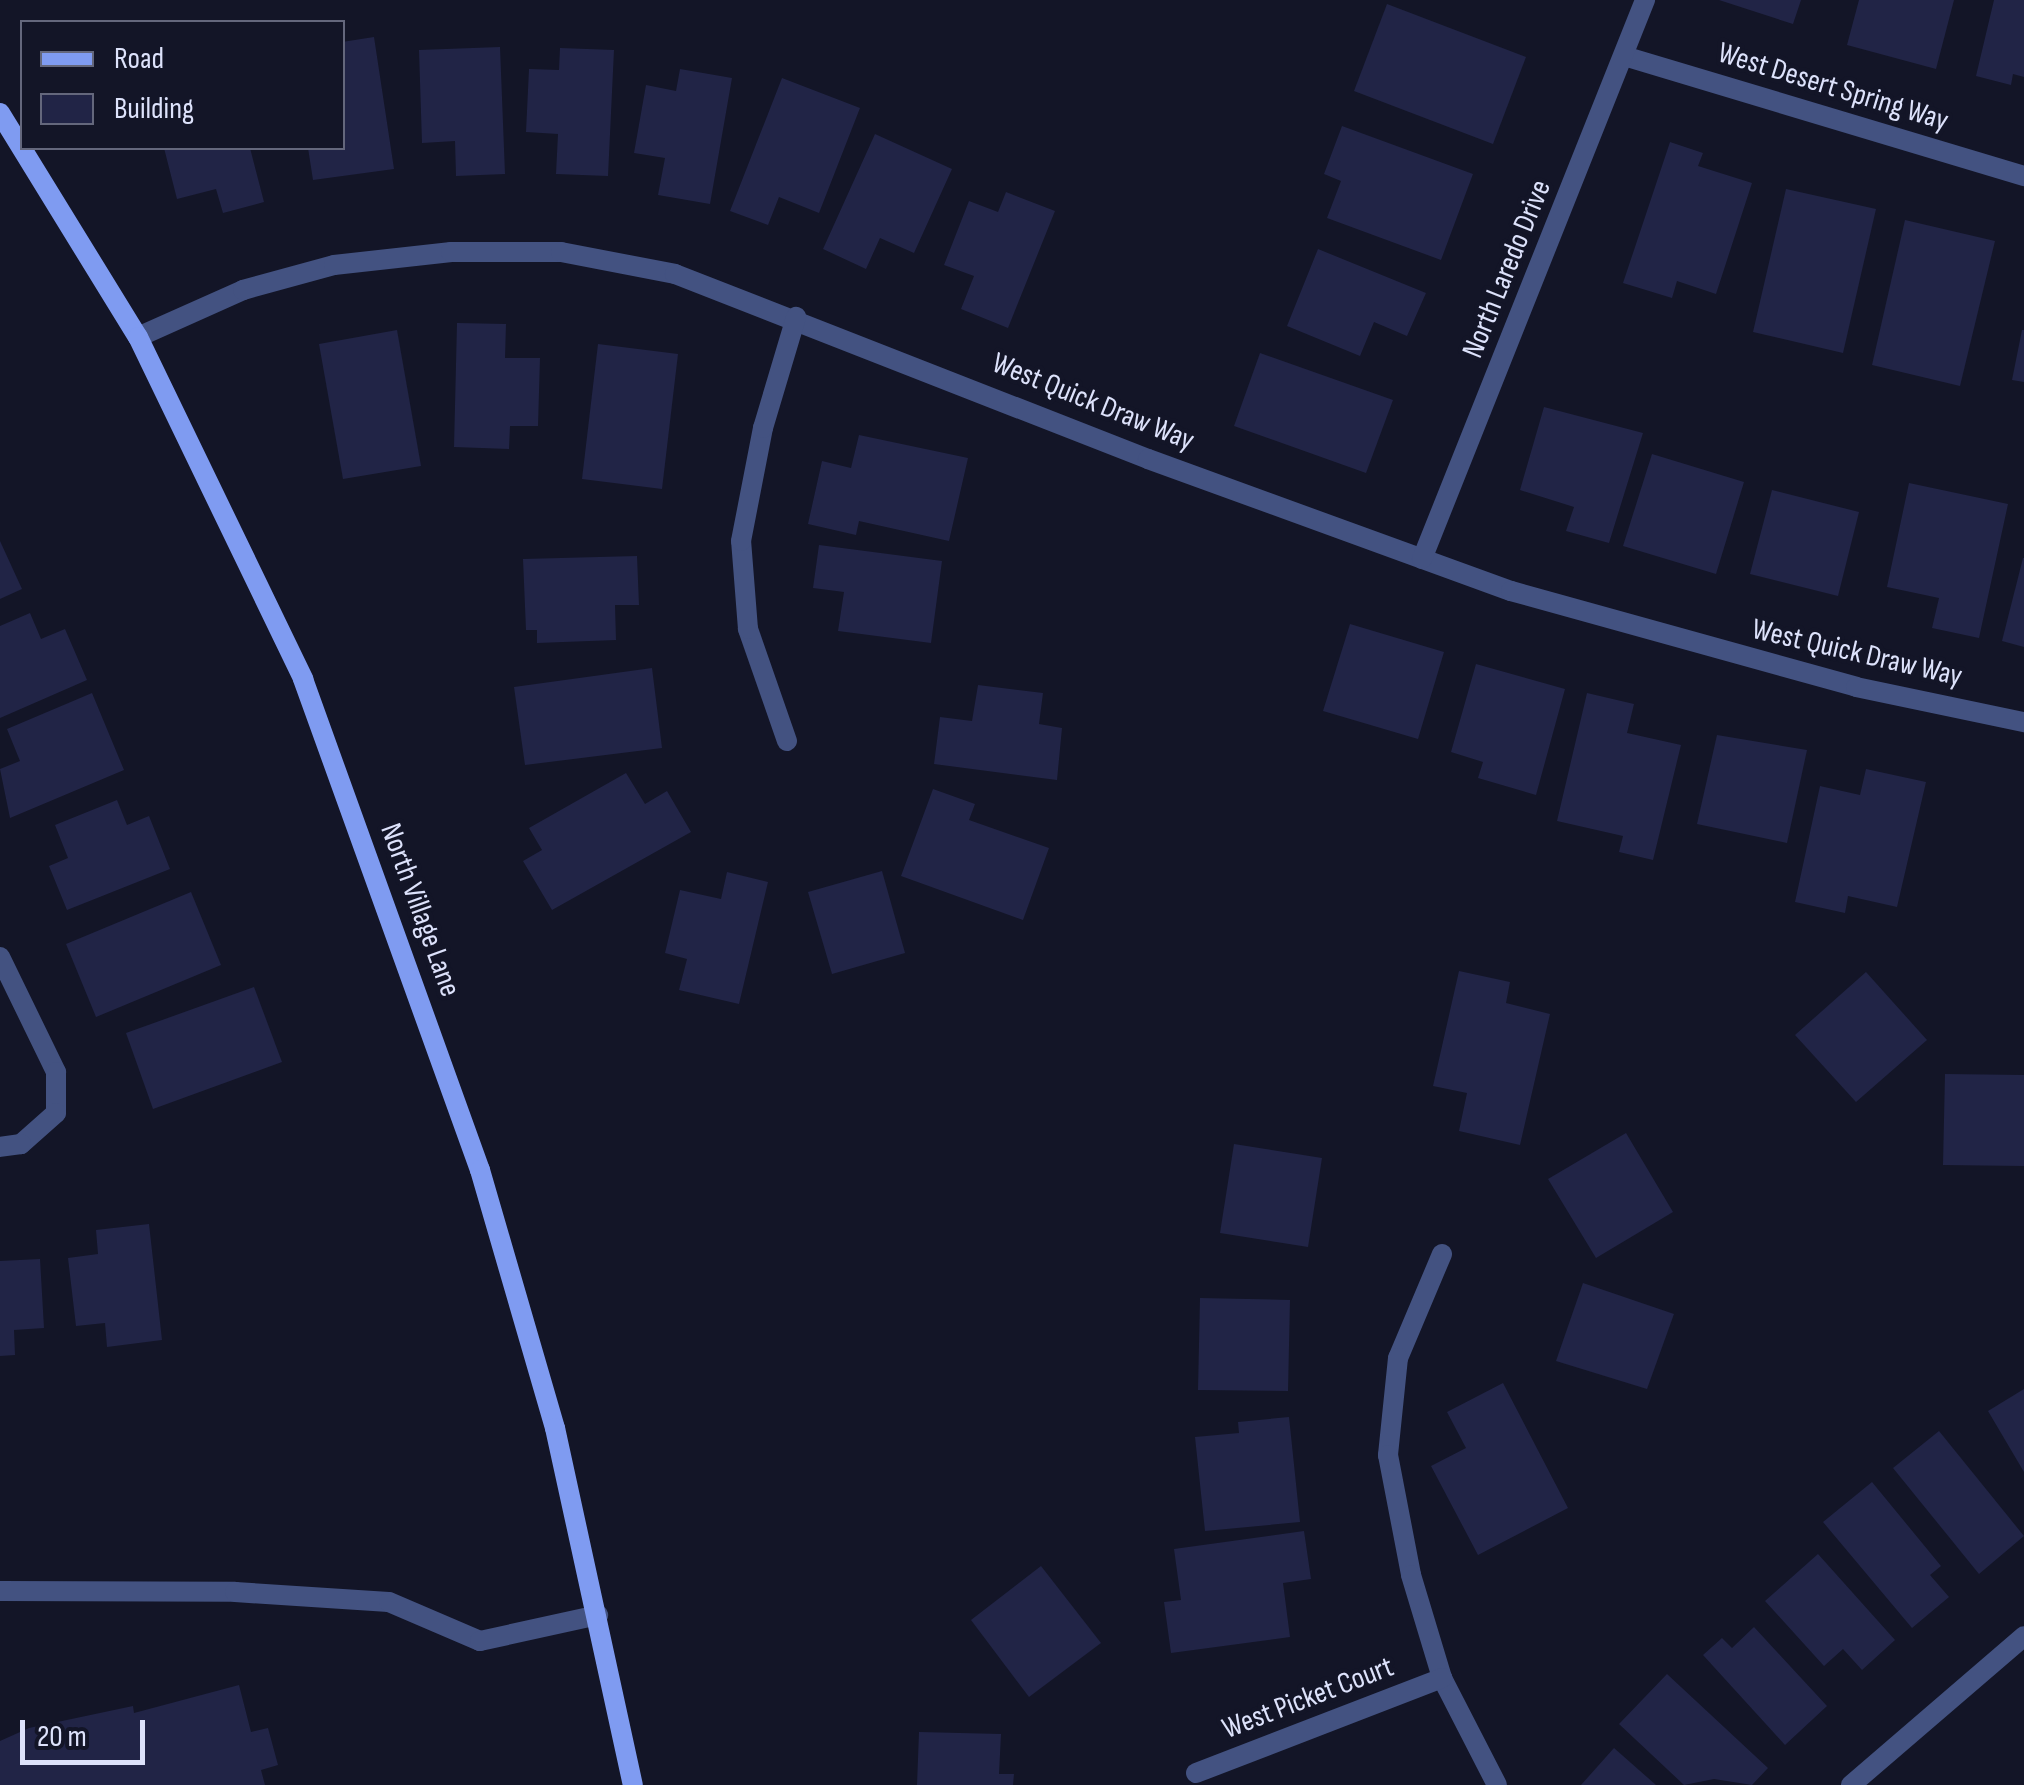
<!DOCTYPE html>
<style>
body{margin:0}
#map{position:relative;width:2024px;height:1785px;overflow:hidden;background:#131527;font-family:"Sofia Sans Condensed",sans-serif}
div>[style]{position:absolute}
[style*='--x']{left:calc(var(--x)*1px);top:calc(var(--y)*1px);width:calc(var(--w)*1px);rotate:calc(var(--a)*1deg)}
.building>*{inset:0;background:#212446}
.lane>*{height:20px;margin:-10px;padding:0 10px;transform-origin:10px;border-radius:10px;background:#435281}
.street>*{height:20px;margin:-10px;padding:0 10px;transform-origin:10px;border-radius:10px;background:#435281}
.secondary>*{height:20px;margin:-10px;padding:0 10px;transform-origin:10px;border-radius:10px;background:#7f9bf1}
span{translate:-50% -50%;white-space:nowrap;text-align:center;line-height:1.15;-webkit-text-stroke:9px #131527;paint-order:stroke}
.street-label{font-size:30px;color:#dde2fb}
.legend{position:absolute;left:20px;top:20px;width:325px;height:130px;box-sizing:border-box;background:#131527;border:2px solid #64677c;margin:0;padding:12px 18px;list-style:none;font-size:30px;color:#dde2fb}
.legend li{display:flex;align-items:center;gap:20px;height:50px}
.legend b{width:50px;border:2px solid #64677c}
.scale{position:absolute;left:20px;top:1720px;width:125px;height:45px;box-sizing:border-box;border:5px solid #dde2fb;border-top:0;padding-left:12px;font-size:30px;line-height:35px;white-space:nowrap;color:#dde2fb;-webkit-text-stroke:8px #131527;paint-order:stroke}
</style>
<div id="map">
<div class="building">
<div style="clip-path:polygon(1719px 0,1801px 0,1793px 24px)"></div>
<div style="clip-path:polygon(1859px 0,1954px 0,1936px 69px,1847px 45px)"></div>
<div style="clip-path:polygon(1994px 0,2024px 0,2024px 77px,2013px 74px,2011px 85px,1976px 76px)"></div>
<div style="clip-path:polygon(1387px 4px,1526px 57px,1493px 144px,1354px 91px)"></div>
<div style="clip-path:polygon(374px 37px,394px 169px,313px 180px,308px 148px,342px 148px,342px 42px)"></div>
<div style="clip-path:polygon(500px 47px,505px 174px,456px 176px,455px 141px,422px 143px,419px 50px)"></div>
<div style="clip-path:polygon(560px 48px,614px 50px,608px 176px,556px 174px,558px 134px,526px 132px,529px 69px,559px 70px)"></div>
<div style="clip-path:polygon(680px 69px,732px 78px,710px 204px,658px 195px,665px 158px,634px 153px,646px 85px,676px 91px)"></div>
<div style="clip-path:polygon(782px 78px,860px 108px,819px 213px,779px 197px,768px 225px,730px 211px)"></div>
<div style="clip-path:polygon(1342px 126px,1473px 174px,1441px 260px,1327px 218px,1341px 181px,1324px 174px)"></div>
<div style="clip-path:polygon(875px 134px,952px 169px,914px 253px,880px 238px,866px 269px,823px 249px)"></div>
<div style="clip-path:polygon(1670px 142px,1703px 153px,1698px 166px,1752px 183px,1716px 294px,1677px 281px,1672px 298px,1623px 283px)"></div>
<div style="clip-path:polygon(164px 148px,250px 148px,264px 202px,223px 213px,216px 189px,177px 199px)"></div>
<div style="clip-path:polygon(1786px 189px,1876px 209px,1843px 353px,1753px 332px)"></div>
<div style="clip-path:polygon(1006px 192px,1055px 211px,1008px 328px,961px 309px,974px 276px,944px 265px,969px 201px,998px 212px)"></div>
<div style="clip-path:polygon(1905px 220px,1995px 241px,1960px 386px,1872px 365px)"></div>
<div style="clip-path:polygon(1318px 249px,1426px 293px,1407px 336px,1374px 322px,1360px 356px,1287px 326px)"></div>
<div style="clip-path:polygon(457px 323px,506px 324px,505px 358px,540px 358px,538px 426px,510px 426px,509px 449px,454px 447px)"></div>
<div style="clip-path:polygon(397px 330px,421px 466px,343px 479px,319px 344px)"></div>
<div style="clip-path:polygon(2022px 330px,2024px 330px,2024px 382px,2012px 380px)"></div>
<div style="clip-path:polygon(598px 344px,678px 354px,662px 489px,582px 479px)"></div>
<div style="clip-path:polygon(1260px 353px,1393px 400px,1366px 473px,1234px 426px)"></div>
<div style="clip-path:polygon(1544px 407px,1643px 433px,1609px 543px,1566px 531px,1574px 507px,1520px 490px)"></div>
<div style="clip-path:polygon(859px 435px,968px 458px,949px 541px,859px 521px,856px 535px,808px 524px,822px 461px,851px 468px)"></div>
<div style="clip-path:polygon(1652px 454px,1744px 482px,1716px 574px,1623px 546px)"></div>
<div style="clip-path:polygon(1909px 483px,2008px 504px,1979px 638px,1932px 628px,1939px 598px,1887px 587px)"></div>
<div style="clip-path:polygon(1772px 490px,1859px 512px,1838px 596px,1750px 574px)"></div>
<div style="clip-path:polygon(0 541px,22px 589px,0 599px)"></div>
<div style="clip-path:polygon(819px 545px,942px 561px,931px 643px,838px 631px,844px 592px,813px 588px)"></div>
<div style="clip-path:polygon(637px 556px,639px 605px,615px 605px,616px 640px,537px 643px,537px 630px,526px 630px,523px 559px)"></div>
<div style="clip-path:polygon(2023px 558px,2024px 558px,2024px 647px,2002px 641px)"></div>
<div style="clip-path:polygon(30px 613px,41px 639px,65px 629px,87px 680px,0 718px,0 626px)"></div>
<div style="clip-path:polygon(1350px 624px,1444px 652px,1418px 739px,1323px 711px)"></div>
<div style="clip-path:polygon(1476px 664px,1565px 689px,1536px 795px,1478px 778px,1483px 762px,1451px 752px)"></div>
<div style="clip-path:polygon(652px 668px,662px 748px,525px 765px,514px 687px)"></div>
<div style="clip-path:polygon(978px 685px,1043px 693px,1039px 724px,1062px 728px,1057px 780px,934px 764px,940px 717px,972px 721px)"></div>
<div style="clip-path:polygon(92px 693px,124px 770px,10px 818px,0 769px,20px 761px,7px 729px)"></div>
<div style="clip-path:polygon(1587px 693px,1634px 704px,1627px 733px,1681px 745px,1653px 860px,1619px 852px,1623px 836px,1557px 821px)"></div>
<div style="clip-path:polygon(1717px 735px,1807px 750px,1787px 843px,1697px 824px)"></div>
<div style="clip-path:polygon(1866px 769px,1926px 782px,1897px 907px,1848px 896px,1845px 913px,1795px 902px,1820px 786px,1860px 795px)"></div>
<div style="clip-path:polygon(626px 773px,645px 804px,667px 791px,691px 832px,552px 910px,523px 861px,542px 850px,529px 828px)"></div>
<div style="clip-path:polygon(933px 789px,975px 804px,969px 820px,1049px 848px,1023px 920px,901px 876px)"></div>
<div style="clip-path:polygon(117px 800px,127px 825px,149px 816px,170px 869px,67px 910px,49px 866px,68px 858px,55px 825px)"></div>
<div style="clip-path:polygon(882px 871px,905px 953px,832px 974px,808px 892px)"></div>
<div style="clip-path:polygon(727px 872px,768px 882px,739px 1004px,679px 990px,687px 959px,665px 953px,680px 890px,721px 899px)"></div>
<div style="clip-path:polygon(191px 892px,221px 965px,96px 1017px,66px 944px)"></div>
<div style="clip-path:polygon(1459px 971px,1510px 982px,1506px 1003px,1550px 1014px,1520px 1145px,1459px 1131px,1467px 1093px,1433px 1086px)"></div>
<div style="clip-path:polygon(1866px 972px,1927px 1040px,1856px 1102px,1795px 1035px)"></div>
<div style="clip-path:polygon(254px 987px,282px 1062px,153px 1109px,126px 1033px)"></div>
<div style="clip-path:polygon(1945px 1074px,2024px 1075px,2024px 1166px,1943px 1165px)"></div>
<div style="clip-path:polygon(1626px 1133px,1673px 1212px,1596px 1258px,1548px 1179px)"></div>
<div style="clip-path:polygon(1234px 1144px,1322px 1158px,1308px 1247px,1220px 1233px)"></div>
<div style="clip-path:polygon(149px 1224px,162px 1340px,107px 1347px,105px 1323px,76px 1326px,68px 1258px,98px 1254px,96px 1230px)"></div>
<div style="clip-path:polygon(40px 1259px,44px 1328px,14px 1330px,15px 1355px,0 1356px,0 1261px)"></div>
<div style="clip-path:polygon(1583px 1283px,1674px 1314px,1647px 1389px,1556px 1361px)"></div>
<div style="clip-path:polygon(1200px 1298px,1290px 1300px,1288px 1391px,1198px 1390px)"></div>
<div style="clip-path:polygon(1503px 1383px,1568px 1508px,1478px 1555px,1431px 1466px,1466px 1448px,1447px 1412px)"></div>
<div style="clip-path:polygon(2024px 1389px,2024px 1472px,1988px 1411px)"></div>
<div style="clip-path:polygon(1289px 1417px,1300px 1522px,1205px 1531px,1195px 1437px,1239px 1433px,1238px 1422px)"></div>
<div style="clip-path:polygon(1939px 1431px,2024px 1536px,1979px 1574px,1893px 1468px)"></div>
<div style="clip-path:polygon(1872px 1482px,1941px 1566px,1930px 1575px,1949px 1597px,1912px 1628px,1823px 1522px)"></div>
<div style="clip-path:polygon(1304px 1531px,1311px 1579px,1283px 1583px,1290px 1637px,1171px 1653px,1164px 1602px,1181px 1600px,1174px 1549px)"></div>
<div style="clip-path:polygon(1818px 1554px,1895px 1640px,1862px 1670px,1843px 1649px,1824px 1666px,1765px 1601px)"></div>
<div style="clip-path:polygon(1041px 1566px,1101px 1643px,1029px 1697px,971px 1620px)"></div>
<div style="clip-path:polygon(1754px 1627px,1827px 1706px,1785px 1745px,1703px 1655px,1722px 1638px,1732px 1648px)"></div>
<div style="clip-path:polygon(1667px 1674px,1768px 1768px,1752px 1785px,1714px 1779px,1684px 1785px,1619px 1724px)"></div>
<div style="clip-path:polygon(239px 1685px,251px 1732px,268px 1728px,278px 1765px,261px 1770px,265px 1785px,0 1785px,0 1741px,29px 1728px,133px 1706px,134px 1713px)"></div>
<div style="clip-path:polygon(919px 1732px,1001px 1734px,999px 1774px,1014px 1774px,1013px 1785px,917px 1785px)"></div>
<div style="clip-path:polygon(1614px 1748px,1656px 1785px,1581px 1785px)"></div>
</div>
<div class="lane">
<div style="--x:0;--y:1591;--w:235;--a:0.2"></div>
<div style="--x:235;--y:1592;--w:154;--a:3.7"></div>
<div style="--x:389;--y:1602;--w:99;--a:23.2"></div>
<div style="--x:480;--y:1641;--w:121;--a:-12.4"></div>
</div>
<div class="street">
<div style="--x:1624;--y:56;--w:418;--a:16.7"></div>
<div style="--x:138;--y:337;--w:115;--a:-24.1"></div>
<div style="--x:243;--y:290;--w:94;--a:-15.4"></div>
<div style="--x:334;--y:265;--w:118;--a:-6.3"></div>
<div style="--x:451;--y:252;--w:110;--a:0"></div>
<div style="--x:561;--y:252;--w:116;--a:10.9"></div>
<div style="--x:675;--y:274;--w:508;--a:21.36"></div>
<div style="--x:1148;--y:459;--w:386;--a:20"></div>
<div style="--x:1511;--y:591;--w:358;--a:15.5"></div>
<div style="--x:1856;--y:687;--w:172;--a:11.8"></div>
<div style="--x:1422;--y:559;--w:602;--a:-68.25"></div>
<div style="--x:787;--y:741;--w:119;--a:-109.2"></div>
<div style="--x:748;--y:629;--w:88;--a:-94.5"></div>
<div style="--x:741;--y:541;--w:115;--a:-79"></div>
<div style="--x:763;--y:428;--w:116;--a:-73.4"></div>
<div style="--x:0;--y:957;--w:128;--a:64"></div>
<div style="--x:56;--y:1072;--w:41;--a:90"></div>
<div style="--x:56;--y:1113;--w:47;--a:138.5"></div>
<div style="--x:21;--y:1144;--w:21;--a:172"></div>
<div style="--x:1442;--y:1254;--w:113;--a:112.9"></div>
<div style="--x:1398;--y:1358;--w:98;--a:95.9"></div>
<div style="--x:1388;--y:1455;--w:122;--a:79.1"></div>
<div style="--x:1411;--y:1575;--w:108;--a:73.2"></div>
<div style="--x:1442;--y:1678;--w:120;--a:62.8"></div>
<div style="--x:1196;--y:1773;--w:264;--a:-21.1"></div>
<div style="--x:1851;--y:1785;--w:228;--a:-40.7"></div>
</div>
<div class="secondary">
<div style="--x:0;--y:113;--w:263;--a:58.4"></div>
<div style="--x:138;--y:337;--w:380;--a:64.2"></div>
<div style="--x:303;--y:679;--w:522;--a:70.18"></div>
<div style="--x:480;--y:1170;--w:269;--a:73.8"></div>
<div style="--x:555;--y:1428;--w:365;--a:77.7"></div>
</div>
<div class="street-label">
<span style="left:1833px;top:87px;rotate:17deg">West Desert Spring Way</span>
<span style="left:1507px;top:269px;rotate:-68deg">North Laredo Drive</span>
<span style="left:1093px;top:402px;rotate:22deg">West Quick Draw Way</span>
<span style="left:1857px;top:653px;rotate:13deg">West Quick Draw Way</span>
<span style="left:420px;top:910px;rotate:70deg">North Village Lane</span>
<span style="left:1308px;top:1698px;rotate:-21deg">West Picket Court</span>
</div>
<ul class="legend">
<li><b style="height:12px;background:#7f9bf1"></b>Road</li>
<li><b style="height:28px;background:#212446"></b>Building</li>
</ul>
<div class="scale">20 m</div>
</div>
